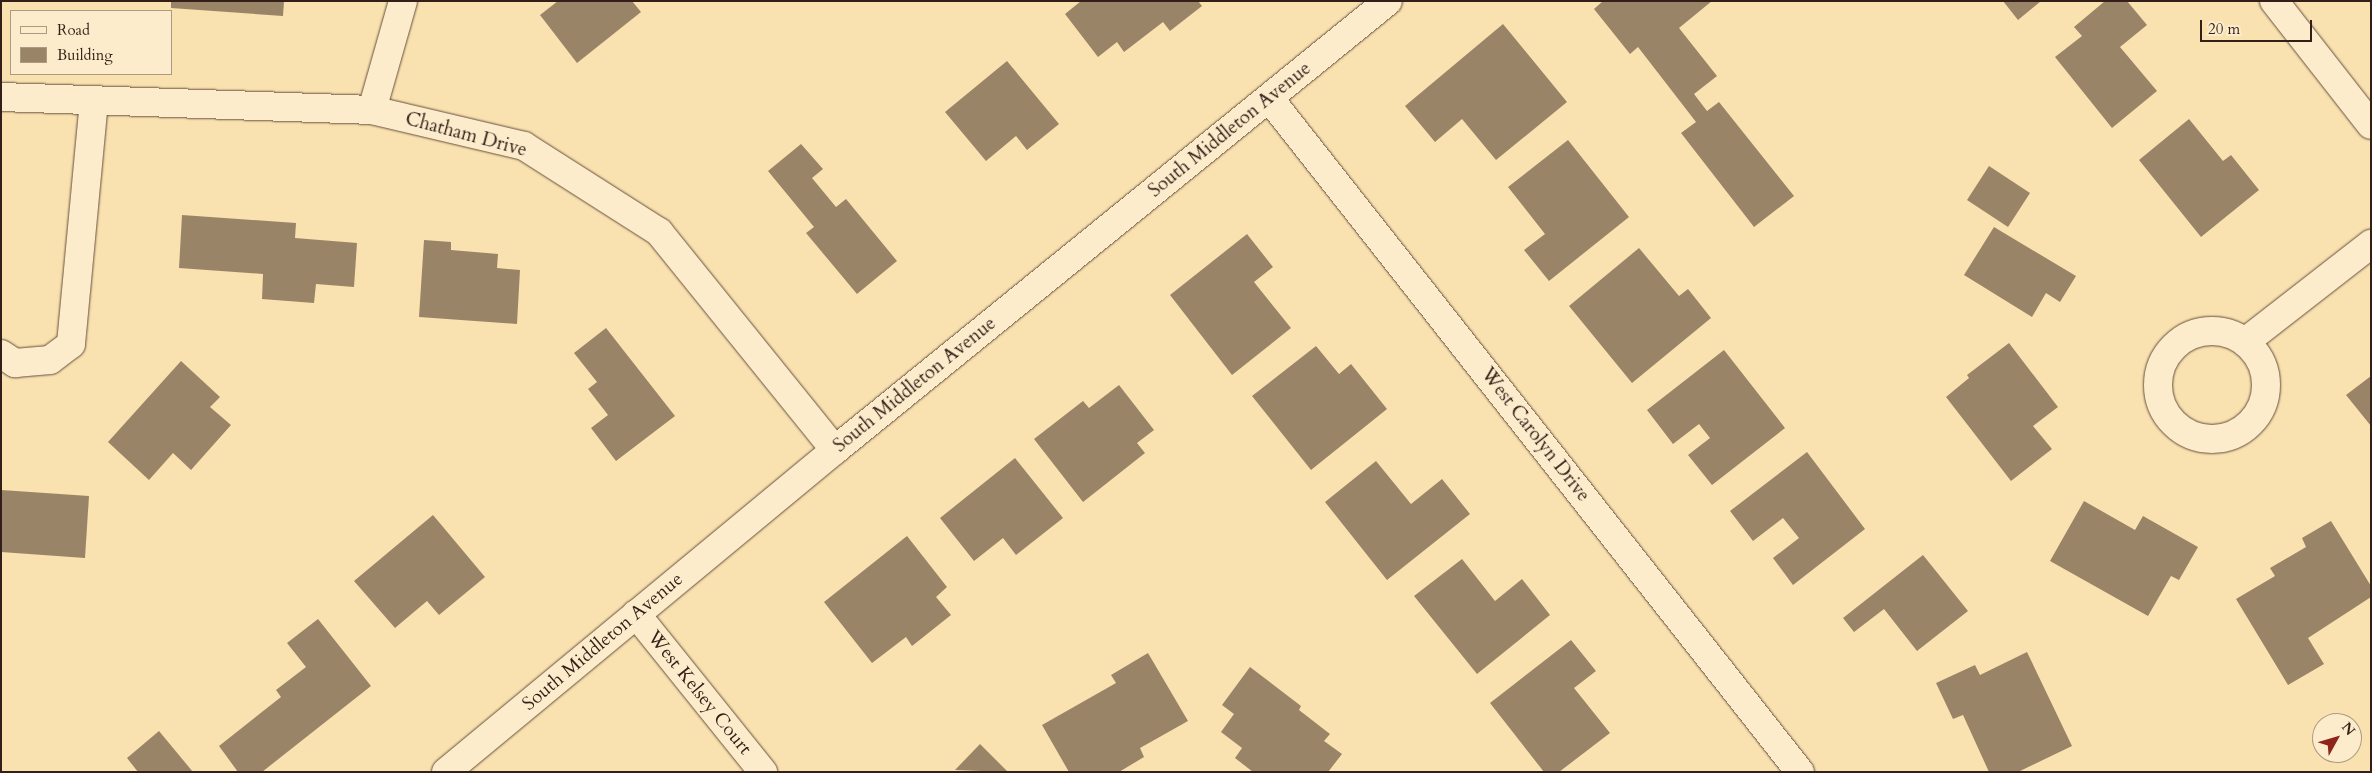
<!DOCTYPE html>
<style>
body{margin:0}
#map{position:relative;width:2372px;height:773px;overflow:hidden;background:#fae1b0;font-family:Cardo,serif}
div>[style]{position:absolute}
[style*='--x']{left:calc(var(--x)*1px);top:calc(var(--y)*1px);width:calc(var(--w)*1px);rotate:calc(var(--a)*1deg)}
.building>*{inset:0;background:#9a8467}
.roads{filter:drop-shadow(0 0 1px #65503d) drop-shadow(0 0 1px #65503d)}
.minor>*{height:28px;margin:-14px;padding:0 14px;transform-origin:14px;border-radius:14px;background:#fceccc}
.minor>.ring{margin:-14px;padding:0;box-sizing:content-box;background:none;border:28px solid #fceccc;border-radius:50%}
span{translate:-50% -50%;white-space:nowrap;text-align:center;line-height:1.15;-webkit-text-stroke:4.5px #fceccc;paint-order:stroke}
.street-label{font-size:19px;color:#331f17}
.frame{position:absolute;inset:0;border:2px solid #331f17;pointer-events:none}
.legend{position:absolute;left:10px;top:10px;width:162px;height:65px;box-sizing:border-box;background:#fceccc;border:1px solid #ac9a84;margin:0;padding:6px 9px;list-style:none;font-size:15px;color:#331f17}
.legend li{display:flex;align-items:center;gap:10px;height:25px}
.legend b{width:25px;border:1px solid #ac9a84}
.north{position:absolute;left:2312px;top:713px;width:50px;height:50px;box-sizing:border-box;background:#fceccc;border:1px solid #ac9a84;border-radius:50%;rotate:51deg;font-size:14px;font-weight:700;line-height:20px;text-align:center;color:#331f17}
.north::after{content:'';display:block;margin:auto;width:18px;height:22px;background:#8f2418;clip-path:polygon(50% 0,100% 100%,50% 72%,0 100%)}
.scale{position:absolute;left:2200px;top:20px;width:112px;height:22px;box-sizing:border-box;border:2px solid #331f17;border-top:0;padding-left:6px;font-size:15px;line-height:18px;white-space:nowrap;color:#331f17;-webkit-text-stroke:4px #fceccc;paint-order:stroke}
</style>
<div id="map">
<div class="building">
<div style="clip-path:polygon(171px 1px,284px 1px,283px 16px,171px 8px)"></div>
<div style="clip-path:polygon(558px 1px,632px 1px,641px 12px,577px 63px,540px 15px)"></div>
<div style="clip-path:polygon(1081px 1px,1198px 1px,1202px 6px,1170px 31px,1163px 22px,1124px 52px,1117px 42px,1098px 57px,1065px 14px)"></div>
<div style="clip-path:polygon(1603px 1px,1712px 1px,1679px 28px,1717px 76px,1694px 94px,1707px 111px,1719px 102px,1794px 196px,1754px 227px,1681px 133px,1696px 122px,1638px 47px,1630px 54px,1594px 9px)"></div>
<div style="clip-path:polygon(2003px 1px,2041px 1px,2018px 20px)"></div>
<div style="clip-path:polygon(2105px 1px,2127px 1px,2147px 25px,2120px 47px,2157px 91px,2112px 128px,2055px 57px,2082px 36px,2074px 27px)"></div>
<div style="clip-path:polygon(1503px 24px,1567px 102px,1496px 160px,1462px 119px,1435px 142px,1405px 106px)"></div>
<div style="clip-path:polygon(1007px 61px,1059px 124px,1027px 150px,1016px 136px,986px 161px,945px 112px)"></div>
<div style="clip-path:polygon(2189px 119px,2223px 161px,2231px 155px,2259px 190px,2201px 237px,2139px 160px)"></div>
<div style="clip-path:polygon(1568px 140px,1629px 217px,1549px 281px,1524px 250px,1545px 234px,1508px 187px)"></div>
<div style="clip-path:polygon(801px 144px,823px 169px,812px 178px,836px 207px,846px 199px,897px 261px,857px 294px,806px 233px,814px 227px,768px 171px)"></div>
<div style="clip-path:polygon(1989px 166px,2030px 193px,2008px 227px,1967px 200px)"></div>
<div style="clip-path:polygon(182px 215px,296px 223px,295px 238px,357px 243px,354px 287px,316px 284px,314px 303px,262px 299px,263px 274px,179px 268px)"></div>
<div style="clip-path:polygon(1994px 227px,2076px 276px,2060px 302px,2046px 293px,2032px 317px,1964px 275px)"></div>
<div style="clip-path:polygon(1247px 234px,1273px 267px,1254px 282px,1291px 328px,1232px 375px,1170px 295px)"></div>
<div style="clip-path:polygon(424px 240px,451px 242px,451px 250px,498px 254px,497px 268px,520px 270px,517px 324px,419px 317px)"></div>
<div style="clip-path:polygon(1639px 248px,1679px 296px,1688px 289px,1711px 318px,1632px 383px,1569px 306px)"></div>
<div style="clip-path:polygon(606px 328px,675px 416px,616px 461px,591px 428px,608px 415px,588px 389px,597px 382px,574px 353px)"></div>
<div style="clip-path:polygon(2009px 343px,2058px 407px,2033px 426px,2052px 449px,2011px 481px,1946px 397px,1969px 378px,1967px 375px)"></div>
<div style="clip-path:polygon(1316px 346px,1339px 374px,1351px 364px,1387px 409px,1311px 470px,1252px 396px)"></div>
<div style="clip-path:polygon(1724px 350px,1785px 428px,1712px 485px,1688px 455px,1710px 438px,1699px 424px,1673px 444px,1647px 410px)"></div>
<div style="clip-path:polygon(181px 361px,220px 397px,210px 407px,231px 425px,191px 470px,173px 453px,149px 480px,108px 442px)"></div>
<div style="clip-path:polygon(2371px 376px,2371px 426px,2346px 395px)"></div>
<div style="clip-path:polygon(1119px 385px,1154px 430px,1137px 443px,1145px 453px,1083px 502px,1034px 439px,1083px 401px,1089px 408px)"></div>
<div style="clip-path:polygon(1807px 452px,1865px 529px,1793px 585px,1773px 558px,1799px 538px,1783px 518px,1753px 541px,1730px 511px)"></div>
<div style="clip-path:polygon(1015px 458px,1063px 518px,1016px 555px,1003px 538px,974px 561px,940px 518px)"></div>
<div style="clip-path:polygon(1376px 461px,1411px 504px,1442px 479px,1470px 514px,1387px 580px,1325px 502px)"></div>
<div style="clip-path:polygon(1px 490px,89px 496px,85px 558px,1px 552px)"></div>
<div style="clip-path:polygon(2084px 501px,2135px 530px,2143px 516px,2198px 547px,2179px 580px,2171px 576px,2148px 616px,2050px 561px)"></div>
<div style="clip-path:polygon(433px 515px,485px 577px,439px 615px,427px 601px,395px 628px,354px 581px)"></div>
<div style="clip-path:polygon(2331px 521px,2371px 586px,2371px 597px,2308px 638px,2324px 664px,2288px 685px,2236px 599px,2275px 576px,2270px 568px,2306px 547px,2302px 538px)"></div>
<div style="clip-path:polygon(907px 536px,947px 587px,936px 597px,951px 615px,912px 646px,906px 637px,872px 663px,824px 602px)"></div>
<div style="clip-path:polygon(1923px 555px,1968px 611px,1917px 651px,1884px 609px,1854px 632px,1843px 618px)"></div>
<div style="clip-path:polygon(1462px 559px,1495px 601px,1522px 579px,1550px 615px,1477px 674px,1414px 596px)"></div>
<div style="clip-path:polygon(318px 619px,371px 686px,262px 772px,238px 772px,219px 746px,281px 697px,276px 690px,306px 667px,287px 643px)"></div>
<div style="clip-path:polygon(1571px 640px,1596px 671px,1574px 688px,1610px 733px,1559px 772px,1544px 772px,1490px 703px)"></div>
<div style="clip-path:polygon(2027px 652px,2072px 746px,2018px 772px,1989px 772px,1963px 715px,1953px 719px,1936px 683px,1975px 665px,1980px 675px)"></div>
<div style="clip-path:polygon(1148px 653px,1188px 721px,1140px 748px,1144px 757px,1119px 772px,1069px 772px,1042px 725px,1116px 683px,1111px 675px)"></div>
<div style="clip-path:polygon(1250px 667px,1301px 706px,1299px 710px,1330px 734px,1324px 741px,1342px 754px,1328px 772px,1253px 772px,1235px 758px,1242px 748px,1221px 732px,1234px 714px,1222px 705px)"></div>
<div style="clip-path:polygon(159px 731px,193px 772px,138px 772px,127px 758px)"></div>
<div style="clip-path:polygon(980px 744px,1008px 772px,955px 770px)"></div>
</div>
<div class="roads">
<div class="minor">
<div style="--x:2274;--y:1;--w:157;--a:52"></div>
<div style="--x:1;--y:97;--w:371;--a:2"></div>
<div style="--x:372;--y:110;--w:156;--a:13.3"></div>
<div style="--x:524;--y:146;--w:160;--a:32.5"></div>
<div style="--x:659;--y:232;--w:280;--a:51.1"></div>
<div style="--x:1269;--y:98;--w:858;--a:51.77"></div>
<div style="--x:372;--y:110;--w:113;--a:-74.1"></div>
<div class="ring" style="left:2158px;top:331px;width:80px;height:80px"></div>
<div style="--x:2245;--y:342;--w:160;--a:-37.9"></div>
<div style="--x:1;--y:354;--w:17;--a:33"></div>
<div style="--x:15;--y:363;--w:35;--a:-5"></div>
<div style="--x:50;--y:360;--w:26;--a:-37"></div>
<div style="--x:71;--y:344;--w:244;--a:-84.6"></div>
<div style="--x:636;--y:614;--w:203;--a:51.2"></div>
<div style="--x:446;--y:772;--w:505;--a:-39.62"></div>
<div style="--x:835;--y:450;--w:712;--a:-39.07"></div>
</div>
</div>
<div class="street-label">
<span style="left:1230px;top:130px;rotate:-39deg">South Middleton Avenue</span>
<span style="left:466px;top:135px;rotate:15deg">Chatham Drive</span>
<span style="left:915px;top:385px;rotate:-39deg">South Middleton Avenue</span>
<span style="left:1535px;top:435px;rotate:52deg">West Carolyn Drive</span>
<span style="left:603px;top:642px;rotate:-40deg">South Middleton Avenue</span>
<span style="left:699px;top:693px;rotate:51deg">West Kelsey Court</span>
</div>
<div class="frame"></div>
<ul class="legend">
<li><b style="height:6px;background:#fceccc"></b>Road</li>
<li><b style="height:14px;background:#9a8467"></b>Building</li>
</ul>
<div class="north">N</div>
<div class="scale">20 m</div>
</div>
